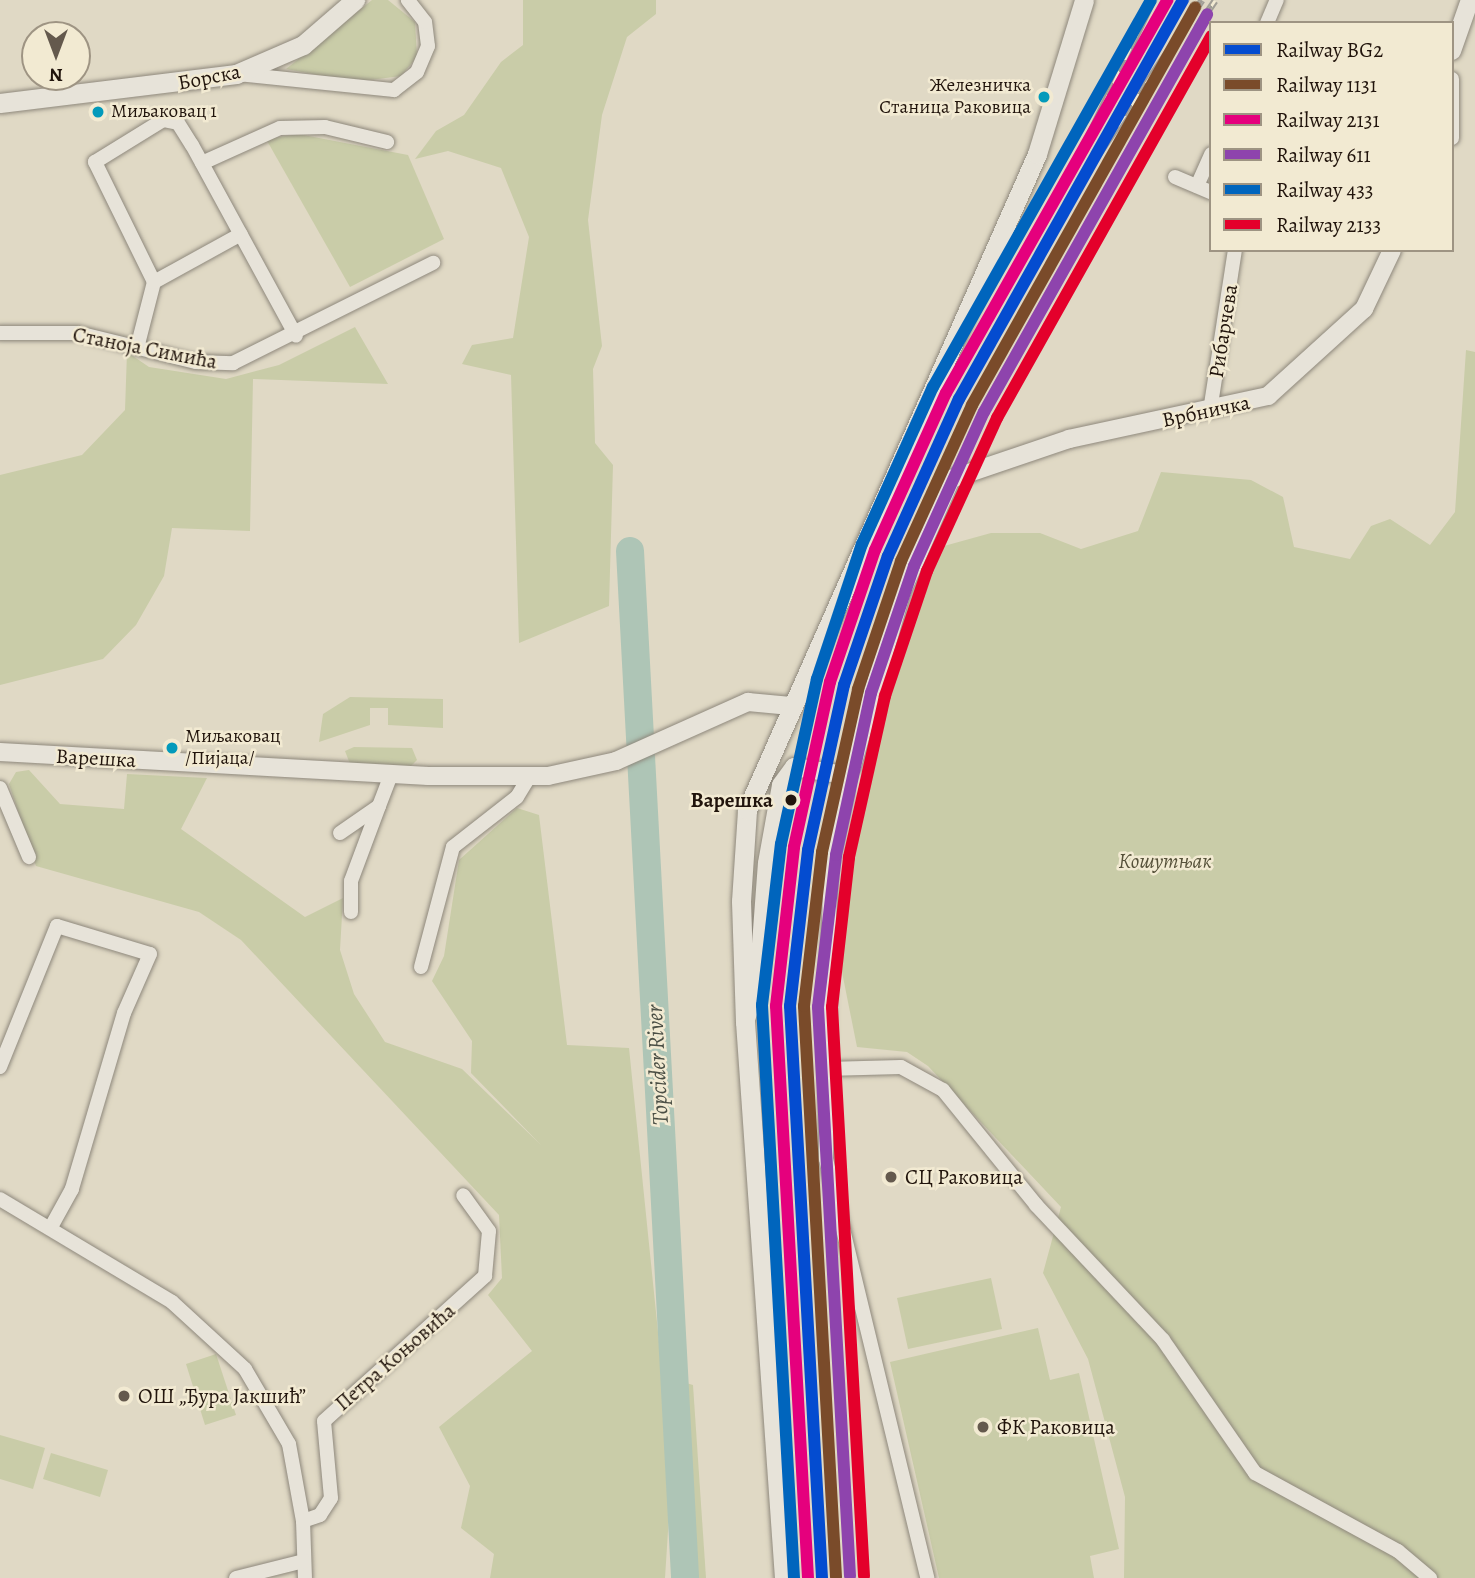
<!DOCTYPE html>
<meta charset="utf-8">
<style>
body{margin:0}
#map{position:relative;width:1475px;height:1578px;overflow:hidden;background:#e0d9c5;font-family:Alegreya,serif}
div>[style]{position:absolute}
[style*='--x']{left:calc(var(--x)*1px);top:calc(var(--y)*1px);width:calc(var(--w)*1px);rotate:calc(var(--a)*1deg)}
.green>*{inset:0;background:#c9cca8}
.river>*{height:28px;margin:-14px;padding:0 14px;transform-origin:14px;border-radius:14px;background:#aec5b6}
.roads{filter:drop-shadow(0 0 2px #8e887c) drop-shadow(0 0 2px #8e887c)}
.minor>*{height:14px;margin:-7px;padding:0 7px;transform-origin:7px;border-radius:7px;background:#e7e3d9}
.tertiary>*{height:18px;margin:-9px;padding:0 9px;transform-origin:9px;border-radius:9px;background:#e7e3d9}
.secondary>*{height:19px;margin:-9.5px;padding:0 9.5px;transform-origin:9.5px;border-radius:9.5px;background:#e7e3d9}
.rail>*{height:7px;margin-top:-3.5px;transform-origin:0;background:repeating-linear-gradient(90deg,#f2ead2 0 13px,#a09d95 0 26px);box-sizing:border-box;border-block:2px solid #a09d95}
.rail-1>*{height:12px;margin:-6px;padding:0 6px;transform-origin:6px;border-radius:6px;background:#044cd0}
.rail-2>*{height:12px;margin:-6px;padding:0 6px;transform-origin:6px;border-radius:6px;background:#7a4b2a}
.rail-3>*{height:12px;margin:-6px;padding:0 6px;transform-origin:6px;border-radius:6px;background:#e5007d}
.rail-4>*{height:12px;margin:-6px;padding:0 6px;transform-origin:6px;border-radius:6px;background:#8e44ad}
.rail-5>*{height:12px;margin:-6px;padding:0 6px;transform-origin:6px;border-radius:6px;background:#0065bd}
.rail-6>*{height:12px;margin:-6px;padding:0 6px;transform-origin:6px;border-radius:6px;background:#e4002b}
.dots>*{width:19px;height:19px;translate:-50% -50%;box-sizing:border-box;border:4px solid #f2ead2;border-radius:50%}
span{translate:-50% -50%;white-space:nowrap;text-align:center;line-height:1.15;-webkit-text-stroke:5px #f2ead2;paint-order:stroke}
.bus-label{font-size:19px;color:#21140c}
.right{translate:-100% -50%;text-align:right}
.left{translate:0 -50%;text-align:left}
.street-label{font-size:21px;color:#21140c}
.stop-label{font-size:21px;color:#21140c;font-weight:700}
.park-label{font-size:21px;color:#56513a;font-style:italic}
.poi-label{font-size:21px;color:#21140c}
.water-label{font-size:23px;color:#4b4f45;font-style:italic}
.legend{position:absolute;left:1209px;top:21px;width:245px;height:231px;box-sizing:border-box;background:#f2ead2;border:2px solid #9e9483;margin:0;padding:9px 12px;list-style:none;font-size:21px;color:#21140c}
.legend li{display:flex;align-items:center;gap:14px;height:35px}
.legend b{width:35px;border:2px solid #9e9483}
.north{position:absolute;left:21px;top:21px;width:70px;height:70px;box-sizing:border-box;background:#f2ead2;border:2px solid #9e9483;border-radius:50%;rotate:180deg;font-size:19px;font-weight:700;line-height:28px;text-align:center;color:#21140c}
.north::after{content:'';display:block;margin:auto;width:24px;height:32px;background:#64594d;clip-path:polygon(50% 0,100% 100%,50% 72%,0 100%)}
</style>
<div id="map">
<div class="green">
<div style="clip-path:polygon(372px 0,388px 0,415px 22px,417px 57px,401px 76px,355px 82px,286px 69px)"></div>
<div style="clip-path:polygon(523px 0,656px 0,656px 14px,627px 37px,602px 115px,588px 220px,602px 346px,593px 369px,595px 443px,613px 465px,609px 606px,519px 643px,511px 375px,462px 364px,472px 345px,513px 338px,529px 237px,501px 168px,448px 151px,415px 159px,436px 131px,464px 115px,501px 62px,523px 45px)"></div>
<div style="clip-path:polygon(298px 134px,408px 155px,444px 239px,350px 287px,266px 139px)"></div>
<div style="clip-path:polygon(355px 327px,388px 384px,253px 379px,250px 531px,172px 528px,164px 576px,136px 625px,103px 659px,0 685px,0 475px,82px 455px,125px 410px,127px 352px,149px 367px,226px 379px,279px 365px)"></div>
<div style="clip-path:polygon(1466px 350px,1475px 352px,1475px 1578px,1124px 1578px,1125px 1497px,1088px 1359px,1043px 1273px,1061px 1207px,928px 1066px,907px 1052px,857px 1047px,842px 972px,843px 880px,855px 820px,926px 551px,991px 533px,1040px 533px,1081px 549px,1138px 531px,1161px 472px,1251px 480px,1283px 497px,1294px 547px,1350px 559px,1371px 526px,1390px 519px,1430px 545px,1455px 512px)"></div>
<div style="clip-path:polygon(350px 697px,443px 699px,443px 728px,388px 725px,388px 708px,370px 708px,370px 725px,319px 742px,323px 714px)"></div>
<div style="clip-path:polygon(354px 747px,412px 748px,417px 760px,411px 766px,350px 764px,345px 751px)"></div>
<div style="clip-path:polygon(29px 770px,60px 804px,124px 809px,127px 774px,207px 778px,181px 829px,305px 917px,343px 898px,340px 950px,354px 994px,385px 1042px,462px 1069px,541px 1145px,471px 1073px,472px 1041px,432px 981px,444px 956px,459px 860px,517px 808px,539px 815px,567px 1045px,629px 1048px,672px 1469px,665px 1578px,490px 1578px,494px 1554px,461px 1528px,470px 1486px,439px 1427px,532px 1351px,488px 1295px,502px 1278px,499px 1215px,241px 940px,199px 912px,36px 866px,9px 784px,16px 772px)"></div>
<div style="clip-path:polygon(991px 1278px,1002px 1329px,908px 1349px,897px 1298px)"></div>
<div style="clip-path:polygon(1038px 1328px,1050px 1380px,1079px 1373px,1119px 1549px,1090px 1556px,1094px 1578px,939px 1578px,890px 1362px)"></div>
<div style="clip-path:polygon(216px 1354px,236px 1415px,205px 1425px,186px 1364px)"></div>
<div style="clip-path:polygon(686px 1383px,693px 1385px,706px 1578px,694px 1578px)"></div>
<div style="clip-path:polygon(0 1435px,45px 1448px,33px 1489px,0 1479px)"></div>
<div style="clip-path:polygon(51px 1453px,108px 1470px,100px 1497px,43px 1479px)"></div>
</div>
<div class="river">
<div style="--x:630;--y:551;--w:1028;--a:86.93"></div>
</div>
<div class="roads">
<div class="minor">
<div style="--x:1267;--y:23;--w:25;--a:-67"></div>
<div style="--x:238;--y:74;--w:157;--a:5.9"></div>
<div style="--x:394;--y:90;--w:29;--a:-38"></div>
<div style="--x:417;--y:72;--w:28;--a:-67"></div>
<div style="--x:428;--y:46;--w:24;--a:-97"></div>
<div style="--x:425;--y:22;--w:28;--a:-128"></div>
<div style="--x:1452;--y:79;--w:59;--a:90"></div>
<div style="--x:202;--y:163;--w:85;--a:-24.2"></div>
<div style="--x:280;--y:128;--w:45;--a:-1.3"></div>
<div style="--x:325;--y:127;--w:64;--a:13.6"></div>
<div style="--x:1175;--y:177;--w:39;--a:23"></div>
<div style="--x:1197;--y:186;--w:35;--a:-66"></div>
<div style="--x:154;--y:282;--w:99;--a:-28.9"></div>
<div style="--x:0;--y:333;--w:78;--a:0"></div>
<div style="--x:78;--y:333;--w:122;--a:13.8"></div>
<div style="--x:196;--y:362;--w:37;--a:2"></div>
<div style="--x:233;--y:363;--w:224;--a:-26.6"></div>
<div style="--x:137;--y:348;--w:68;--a:-75.6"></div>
<div style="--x:154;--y:282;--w:134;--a:-116.2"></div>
<div style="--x:95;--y:162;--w:80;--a:-31.7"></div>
<div style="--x:163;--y:120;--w:15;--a:11"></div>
<div style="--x:178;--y:123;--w:26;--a:58"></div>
<div style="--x:192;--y:145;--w:217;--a:61.4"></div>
<div style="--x:1210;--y:411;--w:163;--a:-81.2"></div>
<div style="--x:839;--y:774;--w:21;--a:71"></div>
<div style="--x:846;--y:794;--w:76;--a:102.2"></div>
<div style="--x:830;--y:868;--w:291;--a:90.8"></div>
<div style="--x:826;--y:1159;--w:431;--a:76.4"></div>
<div style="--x:0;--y:788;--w:75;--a:67.2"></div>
<div style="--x:340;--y:833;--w:47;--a:-34.7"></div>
<div style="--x:379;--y:806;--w:34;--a:-69"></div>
<div style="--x:351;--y:912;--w:31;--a:-90"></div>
<div style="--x:351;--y:881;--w:80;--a:-69.5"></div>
<div style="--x:421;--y:967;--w:124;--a:-75.1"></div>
<div style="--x:453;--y:847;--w:81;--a:-38"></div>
<div style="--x:517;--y:797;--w:23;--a:-59"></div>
<div style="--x:0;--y:1067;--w:152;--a:-68"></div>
<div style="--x:57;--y:926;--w:97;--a:16.8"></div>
<div style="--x:150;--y:954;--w:64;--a:113.8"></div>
<div style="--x:124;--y:1013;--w:184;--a:106.5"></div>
<div style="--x:72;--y:1189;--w:43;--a:118.9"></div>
<div style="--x:826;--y:1069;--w:75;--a:-1.5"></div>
<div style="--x:901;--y:1067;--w:48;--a:28.7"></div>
<div style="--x:943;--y:1090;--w:148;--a:51"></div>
<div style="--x:1036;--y:1205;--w:185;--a:46.7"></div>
<div style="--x:1163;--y:1340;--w:162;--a:55.3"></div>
<div style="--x:1255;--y:1473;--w:163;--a:28.6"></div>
<div style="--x:1398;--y:1551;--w:42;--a:40.2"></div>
<div style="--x:0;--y:1199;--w:200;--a:30.9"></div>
<div style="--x:172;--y:1302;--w:99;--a:42.5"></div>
<div style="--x:245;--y:1369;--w:87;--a:59.6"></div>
<div style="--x:289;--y:1444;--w:78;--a:79.7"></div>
<div style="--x:303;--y:1521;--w:57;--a:88"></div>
<div style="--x:303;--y:1521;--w:18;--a:-19"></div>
<div style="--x:320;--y:1515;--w:20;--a:-57"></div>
<div style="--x:331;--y:1498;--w:77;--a:-95.2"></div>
<div style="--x:324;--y:1421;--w:217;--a:-42"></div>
<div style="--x:485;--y:1276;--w:45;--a:-84.9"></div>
<div style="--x:489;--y:1231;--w:44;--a:-125.8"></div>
<div style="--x:236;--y:1578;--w:70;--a:-14"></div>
</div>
<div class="tertiary">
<div style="--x:1452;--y:51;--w:54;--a:-70.6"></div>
<div style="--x:0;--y:752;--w:429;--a:3.2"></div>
<div style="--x:428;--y:776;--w:120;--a:0"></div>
<div style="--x:548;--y:776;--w:70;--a:-12.4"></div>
<div style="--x:616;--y:761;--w:145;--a:-24.1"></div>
<div style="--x:748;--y:702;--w:43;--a:5.3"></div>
<div style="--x:745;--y:1022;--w:39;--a:-71"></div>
<div style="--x:758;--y:985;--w:122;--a:-85.8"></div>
<div style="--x:767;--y:863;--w:79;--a:-79.8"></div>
<div style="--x:781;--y:785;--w:22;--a:-54"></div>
<div style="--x:794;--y:767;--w:46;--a:8.8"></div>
<div style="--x:839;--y:774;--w:15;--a:-32"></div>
<div style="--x:852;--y:766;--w:182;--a:-74.1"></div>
<div style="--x:902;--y:591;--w:122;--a:-66.4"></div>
<div style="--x:951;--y:479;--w:125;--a:-18.7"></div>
<div style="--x:1069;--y:439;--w:204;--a:-12.2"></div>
<div style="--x:1268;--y:396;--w:130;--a:-42.2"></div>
<div style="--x:1364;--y:309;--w:65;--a:-64.6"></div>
</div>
<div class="secondary">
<div style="--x:0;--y:103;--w:238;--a:-7"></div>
<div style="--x:236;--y:74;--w:73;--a:-23.4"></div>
<div style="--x:303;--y:45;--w:69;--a:-40.9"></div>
<div style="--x:784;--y:1578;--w:557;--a:-94.01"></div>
<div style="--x:745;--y:1022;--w:121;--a:-91.9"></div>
<div style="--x:741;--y:901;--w:91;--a:-86.2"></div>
<div style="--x:747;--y:810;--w:717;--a:-66.15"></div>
<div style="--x:1037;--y:154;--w:161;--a:-73"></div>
</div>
</div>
<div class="rail">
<div style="--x:1197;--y:27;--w:32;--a:-56"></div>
<div style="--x:1069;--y:177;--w:196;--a:-64.6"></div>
<div style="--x:1074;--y:191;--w:230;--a:-56.2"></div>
</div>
<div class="rail-1">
<div style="--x:822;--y:1578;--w:573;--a:-93.2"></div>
<div style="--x:790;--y:1006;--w:157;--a:-83.4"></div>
<div style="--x:808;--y:850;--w:169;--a:-77.7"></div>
<div style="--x:844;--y:685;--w:136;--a:-71.2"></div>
<div style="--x:888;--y:556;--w:172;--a:-65.7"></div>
<div style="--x:959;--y:399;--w:458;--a:-60.7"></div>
</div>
<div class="rail-2">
<div style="--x:836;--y:1577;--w:572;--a:-93.21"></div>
<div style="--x:804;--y:1006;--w:155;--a:-83.3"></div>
<div style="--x:822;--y:852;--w:167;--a:-77.5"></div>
<div style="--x:858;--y:689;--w:135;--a:-71.4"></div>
<div style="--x:901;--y:561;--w:171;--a:-65.5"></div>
<div style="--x:972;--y:405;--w:456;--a:-60.7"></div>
</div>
<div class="rail-3">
<div style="--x:808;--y:1578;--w:573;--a:-93.2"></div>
<div style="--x:776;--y:1006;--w:160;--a:-83.5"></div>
<div style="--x:794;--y:847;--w:169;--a:-77.7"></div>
<div style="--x:830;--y:682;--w:139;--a:-71.2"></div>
<div style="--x:875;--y:550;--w:172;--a:-65.7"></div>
<div style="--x:946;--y:393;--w:451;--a:-60.6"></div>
</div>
<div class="rail-4">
<div style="--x:850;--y:1576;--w:570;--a:-93.22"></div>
<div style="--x:818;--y:1007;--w:153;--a:-83.2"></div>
<div style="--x:836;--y:855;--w:166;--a:-77.8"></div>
<div style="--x:871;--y:693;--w:134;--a:-71.3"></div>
<div style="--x:914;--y:566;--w:169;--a:-65.6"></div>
<div style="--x:984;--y:412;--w:456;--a:-60.7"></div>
</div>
<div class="rail-5">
<div style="--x:794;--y:1578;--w:574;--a:-93.2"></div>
<div style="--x:762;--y:1005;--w:162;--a:-83.3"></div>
<div style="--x:781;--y:844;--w:169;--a:-77.7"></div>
<div style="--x:817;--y:679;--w:142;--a:-71.6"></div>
<div style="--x:862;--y:544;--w:172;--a:-65.7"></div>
<div style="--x:933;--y:387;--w:444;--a:-60.6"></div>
</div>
<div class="rail-6">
<div style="--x:864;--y:1576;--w:570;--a:-93.22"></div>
<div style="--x:832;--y:1007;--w:151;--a:-83.5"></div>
<div style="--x:849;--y:857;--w:165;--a:-77.4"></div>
<div style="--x:885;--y:696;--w:132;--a:-71.4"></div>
<div style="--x:927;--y:571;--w:168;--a:-65.4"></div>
<div style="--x:997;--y:418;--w:438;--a:-60.7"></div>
</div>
<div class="dots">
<div style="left:1044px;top:97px;background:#039abb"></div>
<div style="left:98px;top:112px;background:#039abb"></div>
<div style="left:172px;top:748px;background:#039abb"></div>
<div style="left:791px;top:800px;background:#21140c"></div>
<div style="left:891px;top:1177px;background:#64594d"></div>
<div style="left:124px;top:1396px;background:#64594d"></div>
<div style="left:983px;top:1427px;background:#64594d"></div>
</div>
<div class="bus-label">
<span class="right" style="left:1031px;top:97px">Железничка<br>Станица Раковица</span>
<span class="left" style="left:111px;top:112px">Миљаковац 1</span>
<span class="left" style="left:185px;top:748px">Миљаковац<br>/Пијаца/</span>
</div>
<div class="street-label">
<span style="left:209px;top:77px;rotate:-11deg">Борска</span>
<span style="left:1223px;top:331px;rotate:-81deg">Рибарчева</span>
<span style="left:145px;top:348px;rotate:11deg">Станоја Симића</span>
<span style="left:1206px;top:411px;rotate:-12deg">Врбничка</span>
<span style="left:96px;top:758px;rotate:3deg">Варешка</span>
<span style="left:395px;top:1357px;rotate:-41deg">Петра Коњовића</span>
</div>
<div class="stop-label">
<span class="right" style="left:773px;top:800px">Варешка</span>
</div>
<div class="park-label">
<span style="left:1165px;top:861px">Кошутњак</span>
</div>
<div class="poi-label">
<span class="left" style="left:905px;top:1177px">СЦ Раковица</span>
<span class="left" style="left:138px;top:1396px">ОШ „Ђура Јакшић”</span>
<span class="left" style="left:997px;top:1427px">ФК Раковица</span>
</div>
<div class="water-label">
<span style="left:658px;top:1065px;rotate:-93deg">Topcider River</span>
</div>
<ul class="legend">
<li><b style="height:9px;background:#044cd0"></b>Railway BG2</li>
<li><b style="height:9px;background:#7a4b2a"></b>Railway 1131</li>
<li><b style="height:9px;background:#e5007d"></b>Railway 2131</li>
<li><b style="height:9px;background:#8e44ad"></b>Railway 611</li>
<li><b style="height:9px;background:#0065bd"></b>Railway 433</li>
<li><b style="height:9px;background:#e4002b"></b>Railway 2133</li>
</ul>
<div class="north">N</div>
</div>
